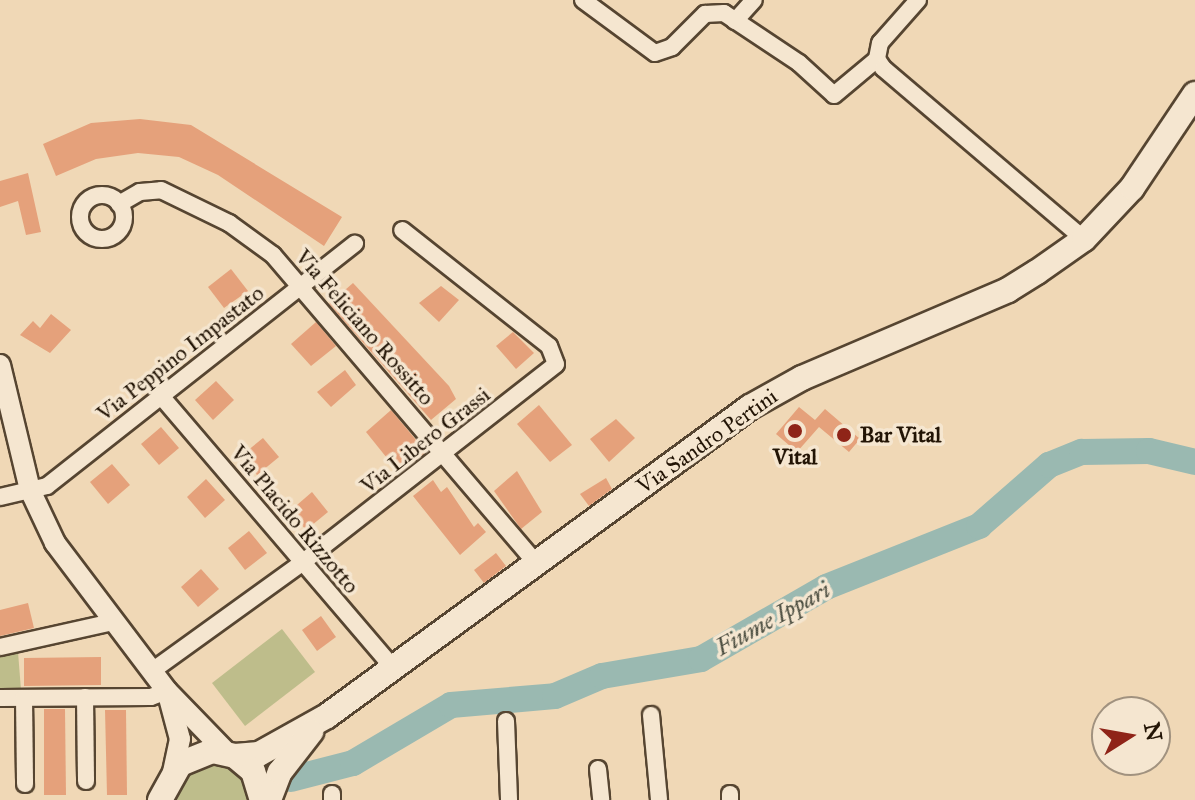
<!DOCTYPE html>
<style>
body{margin:0}
#map{position:relative;width:1195px;height:800px;overflow:hidden;background:#f0d8b6;font-family:"IM FELL Great Primer",serif}
div>[style]{position:absolute}
.green>*{inset:0;background:#bebd8b}
.river>*{height:26px;margin:-13px;padding:0 13px;transform-origin:13px;border-radius:13px;background:#9ab9b1}
.building>*{inset:0;background:#e5a17b}
.roads{filter:drop-shadow(2px 0 #564531) drop-shadow(-2px 0 #564531) drop-shadow(0 2px #564531) drop-shadow(0 -2px #564531)}
.minor>*{height:16px;margin:-8px;padding:0 8px;transform-origin:8px;border-radius:8px;background:#f5e6d0}
.minor>.ring{margin:-8px;padding:0;box-sizing:content-box;background:none;border:16px solid #f5e6d0;border-radius:50%}
.tertiary>*{height:20px;margin:-10px;padding:0 10px;transform-origin:10px;border-radius:10px;background:#f5e6d0}
.secondary>*{height:24px;margin:-12px;padding:0 12px;transform-origin:12px;border-radius:12px;background:#f5e6d0}
.dots>*{width:22px;height:22px;translate:-50% -50%;box-sizing:border-box;border:4px solid #f5e6d0;border-radius:50%}
span{translate:-50% -50%;white-space:nowrap;text-align:center;line-height:1.15;-webkit-text-stroke:7px #f5e6d0;paint-order:stroke}
.street-label{font-size:22px;color:#221405}
.poi-label{font-size:22px;color:#221405;font-weight:700}
.left{translate:0 -50%;text-align:left}
.water-label{font-size:24px;color:#4c4e41;font-style:italic}
.north{position:absolute;left:1091px;top:696px;width:80px;height:80px;box-sizing:border-box;background:#f5e6d0;border:2px solid #a1927f;border-radius:50%;rotate:79deg;font-size:22px;font-weight:700;line-height:32px;text-align:center;color:#221405}
.north::after{content:'';display:block;margin:auto;width:28px;height:36px;background:#8f2418;clip-path:polygon(50% 0,100% 100%,50% 72%,0 100%)}
</style>
<div id="map">
<div class="green">
<div style="clip-path:polygon(282px 629px,315px 672px,245px 726px,212px 683px)"></div>
<div style="clip-path:polygon(18px 652px,21px 690px,0 690px,0 656px)"></div>
<div style="clip-path:polygon(209px 762px,241px 771px,255px 800px,172px 800px,183px 776px)"></div>
</div>
<div class="river">
<div style="left:291px;top:779px;width:64px;rotate:-14.5deg"></div>
<div style="left:353px;top:763px;width:114px;rotate:-30.6deg"></div>
<div style="left:451px;top:705px;width:104px;rotate:-4.9deg"></div>
<div style="left:555px;top:696px;width:51px;rotate:-23.1deg"></div>
<div style="left:602px;top:676px;width:100px;rotate:-9.7deg"></div>
<div style="left:701px;top:659px;width:144px;rotate:-29.9deg"></div>
<div style="left:826px;top:587px;width:165px;rotate:-21.7deg"></div>
<div style="left:979px;top:526px;width:93px;rotate:-41.1deg"></div>
<div style="left:1049px;top:465px;width:35px;rotate:-22deg"></div>
<div style="left:1082px;top:452px;width:67px;rotate:-0.9deg"></div>
<div style="left:1149px;top:451px;width:47px;rotate:13.4deg"></div>
</div>
<div class="building">
<div style="clip-path:polygon(140px 119px,191px 125px,342px 217px,324px 246px,218px 175px,179px 157px,138px 153px,96px 159px,56px 176px,43px 144px,91px 123px)"></div>
<div style="clip-path:polygon(28px 173px,41px 232px,26px 235px,18px 201px,0 207px,0 181px)"></div>
<div style="clip-path:polygon(231px 269px,248px 291px,224px 308px,208px 287px)"></div>
<div style="clip-path:polygon(353px 283px,449px 386px,456px 399px,431px 420px,329px 304px)"></div>
<div style="clip-path:polygon(441px 286px,459px 300px,439px 322px,419px 303px)"></div>
<div style="clip-path:polygon(51px 314px,71px 330px,50px 353px,20px 335px,33px 321px,40px 328px)"></div>
<div style="clip-path:polygon(316px 322px,336px 346px,311px 366px,291px 344px)"></div>
<div style="clip-path:polygon(513px 332px,534px 353px,516px 369px,496px 346px)"></div>
<div style="clip-path:polygon(345px 370px,356px 385px,331px 407px,317px 392px)"></div>
<div style="clip-path:polygon(216px 381px,234px 400px,213px 420px,195px 400px)"></div>
<div style="clip-path:polygon(539px 405px,572px 445px,550px 462px,517px 424px)"></div>
<div style="clip-path:polygon(799px 407px,815px 420px,825px 409px,860px 439px,849px 452px,819px 427px,797px 452px,776px 434px)"></div>
<div style="clip-path:polygon(391px 410px,426px 452px,399px 473px,366px 432px)"></div>
<div style="clip-path:polygon(616px 419px,635px 438px,609px 462px,590px 439px)"></div>
<div style="clip-path:polygon(161px 427px,179px 448px,159px 465px,141px 444px)"></div>
<div style="clip-path:polygon(263px 438px,279px 457px,257px 475px,241px 456px)"></div>
<div style="clip-path:polygon(112px 464px,130px 485px,108px 504px,90px 482px)"></div>
<div style="clip-path:polygon(517px 471px,542px 512px,521px 529px,494px 491px)"></div>
<div style="clip-path:polygon(606px 478px,612px 489px,589px 506px,580px 494px)"></div>
<div style="clip-path:polygon(206px 479px,225px 500px,205px 518px,187px 497px)"></div>
<div style="clip-path:polygon(433px 480px,441px 492px,447px 487px,474px 527px,478px 523px,486px 532px,460px 555px,413px 496px)"></div>
<div style="clip-path:polygon(312px 492px,328px 512px,306px 530px,290px 511px)"></div>
<div style="clip-path:polygon(249px 531px,267px 553px,245px 570px,228px 548px)"></div>
<div style="clip-path:polygon(496px 553px,506px 566px,484px 583px,474px 570px)"></div>
<div style="clip-path:polygon(201px 569px,219px 589px,198px 607px,181px 587px)"></div>
<div style="clip-path:polygon(28px 603px,34px 628px,0 636px,0 610px)"></div>
<div style="clip-path:polygon(321px 616px,336px 637px,317px 651px,302px 630px)"></div>
<div style="clip-path:polygon(101px 657px,101px 685px,24px 686px,24px 658px)"></div>
<div style="clip-path:polygon(44px 709px,65px 709px,66px 795px,44px 795px)"></div>
<div style="clip-path:polygon(105px 710px,126px 710px,127px 795px,107px 795px)"></div>
</div>
<div class="roads">
<div class="minor">
<div style="left:583px;top:0;width:89px;rotate:36.4deg"></div>
<div style="left:655px;top:53px;width:18px;rotate:-19deg"></div>
<div style="left:672px;top:47px;width:47px;rotate:-45deg"></div>
<div style="left:705px;top:14px;width:19px;rotate:-3deg"></div>
<div style="left:724px;top:13px;width:90px;rotate:33.7deg"></div>
<div style="left:799px;top:63px;width:47px;rotate:42.4deg"></div>
<div style="left:834px;top:95px;width:56px;rotate:-39.9deg"></div>
<div style="left:918px;top:0;width:57px;rotate:131.5deg"></div>
<div style="left:880px;top:43px;width:16px;rotate:101deg"></div>
<div style="left:877px;top:59px;width:11px;rotate:56deg"></div>
<div style="left:883px;top:68px;width:264px;rotate:40.4deg"></div>
<div style="left:735px;top:21px;width:28px;rotate:-48deg"></div>
<div class="ring" style="left:80px;top:195px;width:28px;height:28px"></div>
<div style="left:119px;top:204px;width:24px;rotate:-30deg"></div>
<div style="left:140px;top:192px;width:21px;rotate:-5deg"></div>
<div style="left:161px;top:190px;width:76px;rotate:25.9deg"></div>
<div style="left:229px;top:223px;width:54px;rotate:36deg"></div>
<div style="left:273px;top:255px;width:405px;rotate:49.5deg"></div>
<div style="left:161px;top:396px;width:360px;rotate:49.5deg"></div>
<div style="left:0;top:497px;width:48px;rotate:-13.2deg"></div>
<div style="left:47px;top:486px;width:392px;rotate:-38.2deg"></div>
<div style="left:0;top:647px;width:116px;rotate:-12.5deg"></div>
<div style="left:152px;top:671px;width:186px;rotate:-35.8deg"></div>
<div style="left:303px;top:562px;width:321px;rotate:-38deg"></div>
<div style="left:556px;top:364px;width:19px;rotate:-111deg"></div>
<div style="left:549px;top:346px;width:187px;rotate:-141.7deg"></div>
<div style="left:85px;top:697px;width:84px;rotate:89.3deg"></div>
<div style="left:0;top:698px;width:151px;rotate:-0.4deg"></div>
<div style="left:151px;top:697px;width:17px;rotate:-21deg"></div>
<div style="left:24px;top:698px;width:86px;rotate:89.3deg"></div>
<div style="left:651px;top:715px;width:85px;rotate:84.6deg"></div>
<div style="left:506px;top:721px;width:79px;rotate:87.8deg"></div>
<div style="left:598px;top:769px;width:31px;rotate:84deg"></div>
<div style="left:332px;top:794px;width:6px;rotate:90deg"></div>
<div style="left:730px;top:794px;width:6px;rotate:90deg"></div>
</div>
<div class="tertiary">
<div style="left:0;top:365px;width:129px;rotate:76.5deg"></div>
<div style="left:30px;top:490px;width:59px;rotate:64.7deg"></div>
<div style="left:55px;top:543px;width:186px;rotate:52.9deg"></div>
<div style="left:167px;top:691px;width:86px;rotate:45.9deg"></div>
<div style="left:169px;top:698px;width:42px;rotate:75deg"></div>
<div style="left:180px;top:739px;width:33px;rotate:102deg"></div>
</div>
<div class="secondary">
<div style="left:235px;top:756px;width:24px;rotate:-5deg"></div>
<div style="left:259px;top:754px;width:78px;rotate:-29.2deg"></div>
<div style="left:327px;top:716px;width:524px;rotate:-36.15deg"></div>
<div style="left:750px;top:407px;width:60px;rotate:-29.1deg"></div>
<div style="left:802px;top:378px;width:224px;rotate:-23.1deg"></div>
<div style="left:1008px;top:290px;width:34px;rotate:-32deg"></div>
<div style="left:1037px;top:272px;width:57px;rotate:-35.1deg"></div>
<div style="left:1084px;top:239px;width:70px;rotate:-46.7deg"></div>
<div style="left:1132px;top:188px;width:113px;rotate:-56.2deg"></div>
<div style="left:160px;top:800px;width:41px;rotate:-60.9deg"></div>
<div style="left:180px;top:764px;width:35px;rotate:-22deg"></div>
<div style="left:213px;top:751px;width:23px;rotate:13deg"></div>
<div style="left:235px;top:756px;width:23px;rotate:40deg"></div>
<div style="left:253px;top:771px;width:30px;rotate:73deg"></div>
<div style="left:269px;top:800px;width:30px;rotate:-69deg"></div>
<div style="left:280px;top:772px;width:51px;rotate:-52.2deg"></div>
</div>
</div>
<div class="dots">
<div style="left:795px;top:431px;background:#8f2418"></div>
<div style="left:844px;top:435px;background:#8f2418"></div>
</div>
<div class="street-label">
<span style="left:365px;top:327px;rotate:49deg">Via Feliciano Rossitto</span>
<span style="left:180px;top:353px;rotate:-38deg">Via Peppino Impastato</span>
<span style="left:425px;top:440px;rotate:-38deg">Via Libero Grassi</span>
<span style="left:707px;top:441px;rotate:-35deg">Via Sandro Pertini</span>
<span style="left:295px;top:519px;rotate:50deg">Via Placido Rizzotto</span>
</div>
<div class="poi-label">
<span class="left" style="left:860px;top:435px">Bar Vital</span>
<span style="left:795px;top:457px">Vital</span>
</div>
<div class="water-label">
<span style="left:773px;top:619px;rotate:-29deg">Fiume Ippari</span>
</div>
<div class="north">N</div>
</div>
